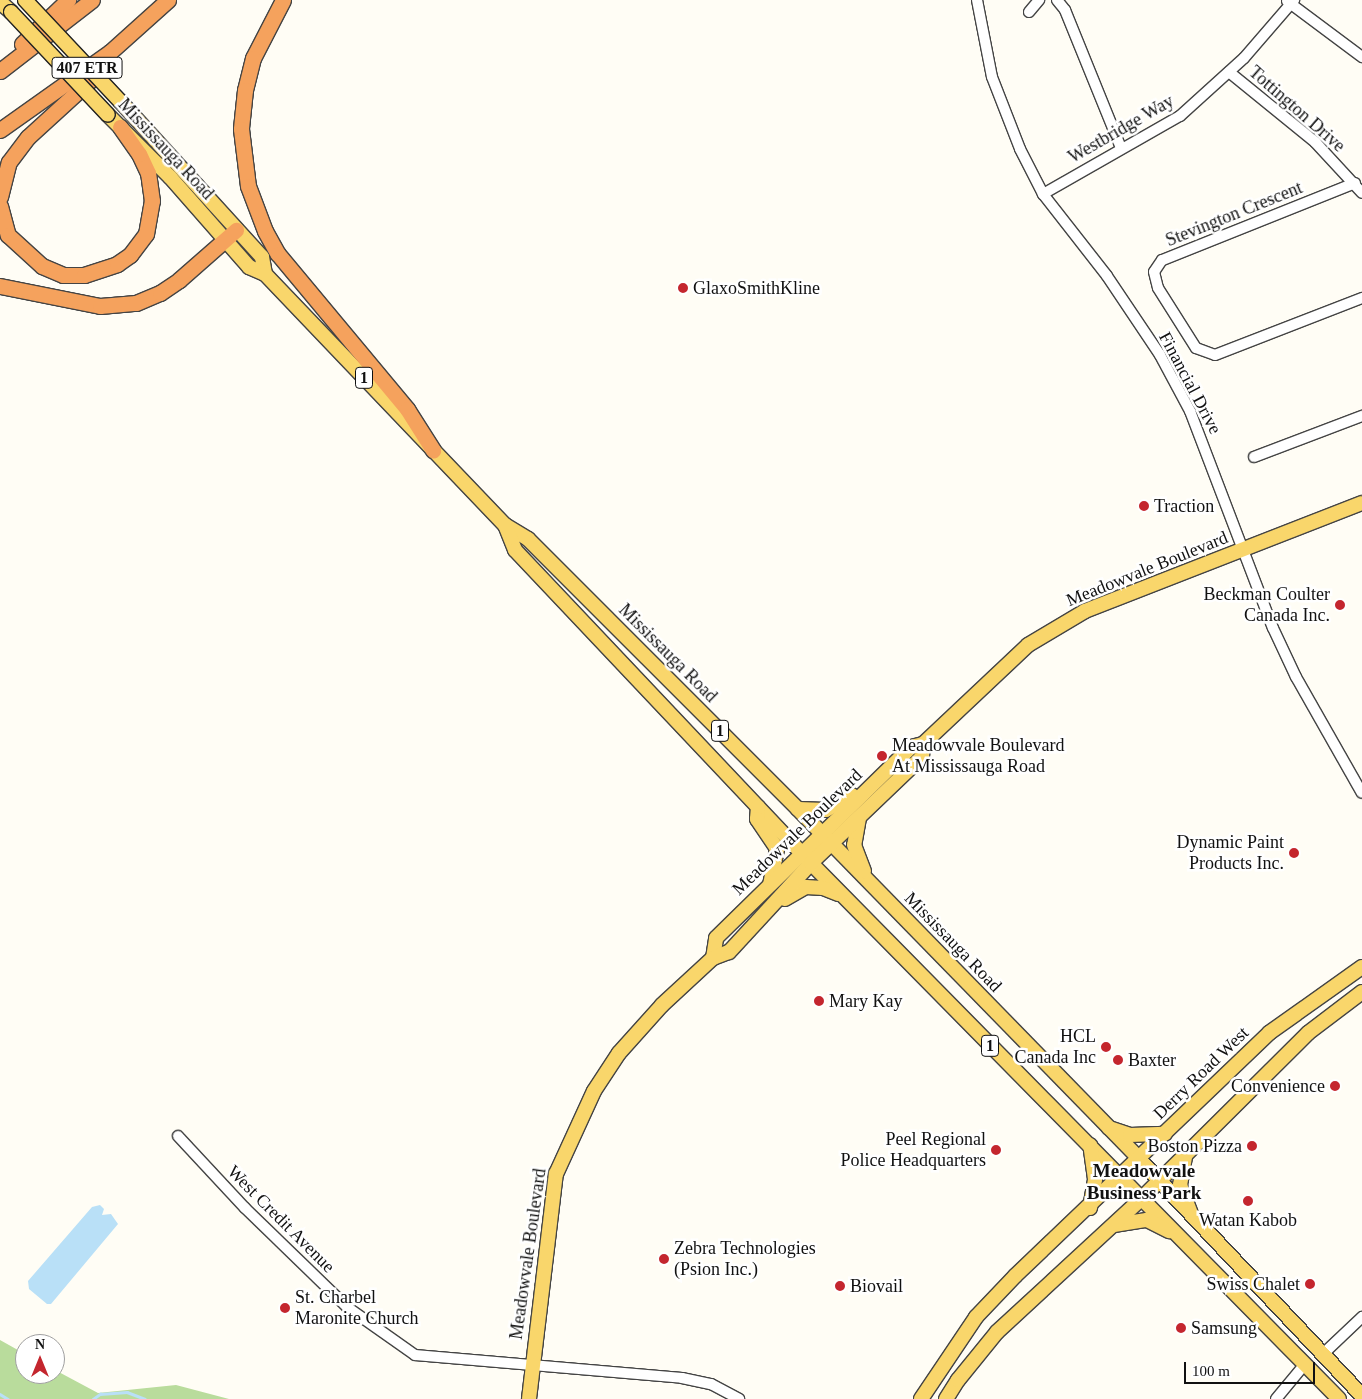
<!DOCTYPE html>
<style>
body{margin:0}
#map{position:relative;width:1362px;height:1399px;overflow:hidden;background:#fffdf5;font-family:"Times New Roman",serif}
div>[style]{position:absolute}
.forest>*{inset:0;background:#b9dc9c}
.water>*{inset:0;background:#b9e0f7}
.stream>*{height:2.5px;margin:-1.25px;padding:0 1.25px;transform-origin:1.25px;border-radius:1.25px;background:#b9e0f7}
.roads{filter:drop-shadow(1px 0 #444) drop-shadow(-1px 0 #444) drop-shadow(0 1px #444) drop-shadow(0 -1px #444)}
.minor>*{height:10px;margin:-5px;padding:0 5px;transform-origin:5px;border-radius:5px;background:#fff}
.major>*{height:14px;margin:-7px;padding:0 7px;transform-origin:7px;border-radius:7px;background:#f9d66b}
.highway>*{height:15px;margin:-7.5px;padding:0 7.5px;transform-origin:7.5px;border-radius:7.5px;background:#f5a25d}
.bridges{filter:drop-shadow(1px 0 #222) drop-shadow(-1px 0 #222) drop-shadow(0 1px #222) drop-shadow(0 -1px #222)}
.major-bridge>*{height:14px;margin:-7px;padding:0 7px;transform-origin:7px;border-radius:7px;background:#f9d66b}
.dots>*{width:14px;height:14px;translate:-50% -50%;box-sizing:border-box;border:2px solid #fff;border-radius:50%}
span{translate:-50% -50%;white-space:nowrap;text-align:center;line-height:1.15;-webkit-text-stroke:5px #fff;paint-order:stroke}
.shield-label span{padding:1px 4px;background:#fff;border:1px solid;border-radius:4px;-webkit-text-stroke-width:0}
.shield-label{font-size:16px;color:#111;font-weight:700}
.street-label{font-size:18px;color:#111}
.poi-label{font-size:18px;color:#111}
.left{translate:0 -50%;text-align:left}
.right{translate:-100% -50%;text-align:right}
.neighbourhood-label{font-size:19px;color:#111;font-weight:700}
.north{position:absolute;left:15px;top:1334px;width:50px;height:50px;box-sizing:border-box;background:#fff;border:1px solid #a0a0a0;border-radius:50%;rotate:0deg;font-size:14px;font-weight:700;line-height:20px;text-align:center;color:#111}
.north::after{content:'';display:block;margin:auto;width:18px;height:22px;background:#c4262e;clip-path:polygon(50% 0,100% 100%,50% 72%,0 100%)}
.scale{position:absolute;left:1184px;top:1362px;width:131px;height:22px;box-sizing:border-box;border:2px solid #111;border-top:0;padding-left:6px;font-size:15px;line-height:18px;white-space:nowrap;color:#111;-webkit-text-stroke:4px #fff;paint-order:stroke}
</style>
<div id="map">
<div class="forest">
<div style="clip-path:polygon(0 1340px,25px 1354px,25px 1374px,55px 1374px,55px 1370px,98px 1393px,176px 1385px,229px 1399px,0 1399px)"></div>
</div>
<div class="water">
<div style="clip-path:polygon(100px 1205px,104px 1209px,102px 1215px,111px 1214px,118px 1224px,51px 1304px,47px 1304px,29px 1289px,28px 1281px,92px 1207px)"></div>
</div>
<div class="stream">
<div style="left:0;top:1394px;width:9px;rotate:32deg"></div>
<div style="left:93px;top:1399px;width:9px;rotate:-36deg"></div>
<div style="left:100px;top:1394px;width:27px;rotate:-4deg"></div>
<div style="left:127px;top:1392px;width:19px;rotate:21deg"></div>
</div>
<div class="roads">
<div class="minor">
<div style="left:977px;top:0;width:78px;rotate:79deg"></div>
<div style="left:992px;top:77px;width:77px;rotate:68.7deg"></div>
<div style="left:1020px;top:149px;width:51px;rotate:62.9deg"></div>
<div style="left:1043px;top:194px;width:104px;rotate:52deg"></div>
<div style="left:1107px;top:276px;width:95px;rotate:56.1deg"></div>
<div style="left:1160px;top:355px;width:64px;rotate:61.8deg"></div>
<div style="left:1190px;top:411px;width:232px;rotate:69.1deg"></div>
<div style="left:1273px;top:628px;width:54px;rotate:64.9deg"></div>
<div style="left:1296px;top:677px;width:133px;rotate:60.4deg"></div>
<div style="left:1057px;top:0;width:13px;rotate:51deg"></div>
<div style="left:1065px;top:10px;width:149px;rotate:67.9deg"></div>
<div style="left:1287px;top:1px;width:94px;rotate:36.7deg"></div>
<div style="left:1029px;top:12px;width:16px;rotate:-50deg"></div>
<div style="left:1229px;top:72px;width:111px;rotate:39.1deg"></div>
<div style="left:1315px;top:142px;width:69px;rotate:47.3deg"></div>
<div style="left:1355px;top:183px;width:208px;rotate:158.2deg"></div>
<div style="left:1162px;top:260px;width:14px;rotate:124deg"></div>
<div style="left:1154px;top:272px;width:16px;rotate:76deg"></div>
<div style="left:1158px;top:288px;width:71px;rotate:57.7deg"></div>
<div style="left:1196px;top:348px;width:20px;rotate:20deg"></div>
<div style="left:1215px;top:355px;width:158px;rotate:-21.2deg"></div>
<div style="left:1043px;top:194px;width:158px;rotate:-29.7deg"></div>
<div style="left:1180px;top:116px;width:86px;rotate:-42.2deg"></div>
<div style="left:1244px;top:58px;width:77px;rotate:-49.2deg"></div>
<div style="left:1254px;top:457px;width:116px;rotate:-20.8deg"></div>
<div style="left:178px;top:1136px;width:98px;rotate:47.1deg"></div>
<div style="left:245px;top:1208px;width:142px;rotate:44.1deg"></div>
<div style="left:347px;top:1307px;width:83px;rotate:35.2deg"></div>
<div style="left:415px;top:1355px;width:268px;rotate:4.9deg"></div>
<div style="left:682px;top:1378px;width:30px;rotate:12deg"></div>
<div style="left:711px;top:1384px;width:32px;rotate:28deg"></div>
<div style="left:1323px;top:1354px;width:54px;rotate:-43.5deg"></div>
<div style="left:1276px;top:1399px;width:45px;rotate:-50.4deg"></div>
</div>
<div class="major">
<div style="left:0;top:2px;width:15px;rotate:42deg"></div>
<div style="left:120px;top:101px;width:211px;rotate:47.7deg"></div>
<div style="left:262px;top:257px;width:17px;rotate:80deg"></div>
<div style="left:108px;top:115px;width:88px;rotate:45deg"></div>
<div style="left:170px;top:177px;width:120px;rotate:48.7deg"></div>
<div style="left:249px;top:267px;width:17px;rotate:24deg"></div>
<div style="left:265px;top:274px;width:347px;rotate:46.3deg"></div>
<div style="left:505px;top:525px;width:27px;rotate:31deg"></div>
<div style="left:528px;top:539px;width:382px;rotate:45deg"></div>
<div style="left:798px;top:809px;width:489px;rotate:45.7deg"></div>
<div style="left:1139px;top:1159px;width:325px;rotate:46.7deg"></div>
<div style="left:505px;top:525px;width:27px;rotate:68deg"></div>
<div style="left:515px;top:550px;width:418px;rotate:46.6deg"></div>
<div style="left:802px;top:854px;width:765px;rotate:45.42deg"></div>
<div style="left:758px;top:807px;width:12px;rotate:95deg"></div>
<div style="left:757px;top:819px;width:36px;rotate:56deg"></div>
<div style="left:777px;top:849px;width:36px;rotate:101deg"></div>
<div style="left:798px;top:809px;width:28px;rotate:2deg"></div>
<div style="left:826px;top:810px;width:30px;rotate:-30deg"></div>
<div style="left:859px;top:818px;width:27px;rotate:100deg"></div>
<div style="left:854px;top:845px;width:28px;rotate:69deg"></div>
<div style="left:785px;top:899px;width:24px;rotate:-30deg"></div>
<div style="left:806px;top:887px;width:17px;rotate:3deg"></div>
<div style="left:823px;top:888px;width:17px;rotate:21deg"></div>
<div style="left:713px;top:958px;width:20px;rotate:-81deg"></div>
<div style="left:716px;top:938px;width:273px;rotate:-44.4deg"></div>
<div style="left:911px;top:747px;width:12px;rotate:-14deg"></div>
<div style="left:923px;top:744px;width:144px;rotate:-43.3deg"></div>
<div style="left:1028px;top:645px;width:66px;rotate:-30.8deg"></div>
<div style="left:1085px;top:611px;width:297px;rotate:-21.3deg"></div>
<div style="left:1109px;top:1128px;width:22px;rotate:18deg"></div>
<div style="left:1130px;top:1135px;width:35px;rotate:-2deg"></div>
<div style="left:1185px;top:1157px;width:28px;rotate:100deg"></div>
<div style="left:1180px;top:1185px;width:30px;rotate:69deg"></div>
<div style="left:1090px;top:1208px;width:29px;rotate:-80deg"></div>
<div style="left:1095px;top:1179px;width:34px;rotate:-98deg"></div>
<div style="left:1114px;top:1225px;width:33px;rotate:-9deg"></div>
<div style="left:1147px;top:1220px;width:25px;rotate:27deg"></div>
<div style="left:529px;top:1399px;width:227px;rotate:-83.2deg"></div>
<div style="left:556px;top:1174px;width:91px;rotate:-65.4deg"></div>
<div style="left:594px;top:1091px;width:45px;rotate:-56.7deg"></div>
<div style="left:619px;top:1053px;width:64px;rotate:-48.1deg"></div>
<div style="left:662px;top:1005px;width:69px;rotate:-42.7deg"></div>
<div style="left:713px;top:958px;width:17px;rotate:-21deg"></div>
<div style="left:729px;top:952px;width:121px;rotate:-47.3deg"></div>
<div style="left:811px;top:863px;width:153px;rotate:-43.7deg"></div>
<div style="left:922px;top:757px;width:13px;rotate:-86deg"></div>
<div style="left:921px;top:1399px;width:99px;rotate:-56.1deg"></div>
<div style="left:976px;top:1317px;width:57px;rotate:-46.4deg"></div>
<div style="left:1015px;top:1276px;width:352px;rotate:-43.7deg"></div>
<div style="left:1269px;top:1033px;width:114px;rotate:-35.4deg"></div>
<div style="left:946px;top:1399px;width:22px;rotate:-58deg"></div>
<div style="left:958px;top:1380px;width:62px;rotate:-50.9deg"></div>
<div style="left:997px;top:1332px;width:197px;rotate:-42.7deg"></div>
<div style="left:1142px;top:1198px;width:234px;rotate:-44.8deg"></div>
<div style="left:1308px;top:1033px;width:68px;rotate:-37.2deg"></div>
</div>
<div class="highway">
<div style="left:283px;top:0;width:65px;rotate:117.3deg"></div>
<div style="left:253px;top:58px;width:33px;rotate:104deg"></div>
<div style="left:245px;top:90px;width:39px;rotate:96deg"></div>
<div style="left:241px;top:129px;width:57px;rotate:83deg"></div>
<div style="left:248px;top:186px;width:48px;rotate:69.3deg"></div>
<div style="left:265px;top:231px;width:26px;rotate:61deg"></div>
<div style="left:278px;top:254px;width:202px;rotate:50.2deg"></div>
<div style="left:407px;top:409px;width:49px;rotate:57.6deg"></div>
<div style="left:22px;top:44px;width:64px;rotate:-43.7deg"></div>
<div style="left:0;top:71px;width:116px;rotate:-37.7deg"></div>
<div style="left:0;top:130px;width:135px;rotate:-35.3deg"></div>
<div style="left:110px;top:52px;width:78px;rotate:-41.9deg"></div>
<div style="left:0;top:197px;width:36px;rotate:-76deg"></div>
<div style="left:9px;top:162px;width:31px;rotate:-53deg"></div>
<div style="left:28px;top:137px;width:93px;rotate:-42.4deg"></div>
<div style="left:97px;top:74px;width:12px;rotate:-59deg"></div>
<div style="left:0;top:206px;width:30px;rotate:75deg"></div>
<div style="left:8px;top:235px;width:46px;rotate:42.4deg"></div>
<div style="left:42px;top:266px;width:23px;rotate:23deg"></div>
<div style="left:63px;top:275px;width:21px"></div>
<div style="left:84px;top:275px;width:35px;rotate:-18deg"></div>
<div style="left:117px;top:264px;width:16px;rotate:-35deg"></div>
<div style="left:130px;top:255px;width:26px;rotate:-53deg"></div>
<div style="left:146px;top:234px;width:34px;rotate:-80deg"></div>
<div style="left:152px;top:201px;width:28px;rotate:-98deg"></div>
<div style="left:148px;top:173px;width:21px;rotate:-115deg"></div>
<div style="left:139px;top:154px;width:33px;rotate:-125deg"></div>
<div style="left:0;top:286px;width:102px;rotate:11.3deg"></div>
<div style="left:100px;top:306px;width:36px;rotate:-5deg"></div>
<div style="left:136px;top:303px;width:26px;rotate:-23deg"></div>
<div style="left:160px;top:293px;width:23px;rotate:-34deg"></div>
<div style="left:179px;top:280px;width:76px;rotate:-41.3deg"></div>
</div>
</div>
<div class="bridges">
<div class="major-bridge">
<div style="left:25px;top:0;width:139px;rotate:46.8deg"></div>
<div style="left:11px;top:12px;width:141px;rotate:46.7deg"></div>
</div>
</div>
<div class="dots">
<div style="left:683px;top:288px;background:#c4262e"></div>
<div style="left:1144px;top:506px;background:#c4262e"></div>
<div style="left:1340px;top:605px;background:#c4262e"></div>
<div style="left:882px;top:756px;background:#c4262e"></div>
<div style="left:1294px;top:853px;background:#c4262e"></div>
<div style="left:819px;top:1001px;background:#c4262e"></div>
<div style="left:1106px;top:1047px;background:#c4262e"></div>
<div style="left:1118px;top:1060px;background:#c4262e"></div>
<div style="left:1335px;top:1086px;background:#c4262e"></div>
<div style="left:1252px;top:1146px;background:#c4262e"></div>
<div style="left:996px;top:1150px;background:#c4262e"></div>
<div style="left:1248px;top:1201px;background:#c4262e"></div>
<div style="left:664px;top:1259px;background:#c4262e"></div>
<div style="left:1310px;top:1284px;background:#c4262e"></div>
<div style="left:840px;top:1286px;background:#c4262e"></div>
<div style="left:285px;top:1308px;background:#c4262e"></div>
<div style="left:1181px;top:1328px;background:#c4262e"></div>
</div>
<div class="shield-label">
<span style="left:87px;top:68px">407 ETR</span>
<span style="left:364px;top:378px">1</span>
<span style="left:720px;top:731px">1</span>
<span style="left:990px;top:1046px">1</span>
</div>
<div class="street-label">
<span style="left:1297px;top:109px;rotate:41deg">Tottington Drive</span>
<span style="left:1121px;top:129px;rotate:-30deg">Westbridge Way</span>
<span style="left:166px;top:149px;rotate:47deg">Mississauga Road</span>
<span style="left:1234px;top:214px;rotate:-22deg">Stevington Crescent</span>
<span style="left:1190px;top:383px;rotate:62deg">Financial Drive</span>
<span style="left:1147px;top:569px;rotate:-22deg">Meadowvale Boulevard</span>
<span style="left:668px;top:653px;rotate:45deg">Mississauga Road</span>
<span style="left:797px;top:832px;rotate:-44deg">Meadowvale Boulevard</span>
<span style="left:953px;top:942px;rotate:46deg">Mississauga Road</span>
<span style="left:1201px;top:1073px;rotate:-44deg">Derry Road West</span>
<span style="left:281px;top:1219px;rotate:45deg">West Credit Avenue</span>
<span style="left:528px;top:1254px;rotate:-82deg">Meadowvale Boulevard</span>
</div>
<div class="poi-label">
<span class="left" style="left:693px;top:288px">GlaxoSmithKline</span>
<span class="left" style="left:1154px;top:506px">Traction</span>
<span class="right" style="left:1330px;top:605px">Beckman Coulter<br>Canada Inc.</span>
<span class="left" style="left:892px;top:756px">Meadowvale Boulevard<br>At Mississauga Road</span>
<span class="right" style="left:1284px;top:853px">Dynamic Paint<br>Products Inc.</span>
<span class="left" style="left:829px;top:1001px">Mary Kay</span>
<span class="right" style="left:1096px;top:1047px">HCL<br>Canada Inc</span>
<span class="left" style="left:1128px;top:1060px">Baxter</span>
<span class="right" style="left:1325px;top:1086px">Convenience</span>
<span class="right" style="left:986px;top:1150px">Peel Regional<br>Police Headquarters</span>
<span class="right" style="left:1242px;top:1146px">Boston Pizza</span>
<span style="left:1248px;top:1220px">Watan Kabob</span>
<span class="left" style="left:674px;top:1259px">Zebra Technologies<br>(Psion Inc.)</span>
<span class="right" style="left:1300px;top:1284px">Swiss Chalet</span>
<span class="left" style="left:850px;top:1286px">Biovail</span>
<span class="left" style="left:295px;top:1308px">St. Charbel<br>Maronite Church</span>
<span class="left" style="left:1191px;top:1328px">Samsung</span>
</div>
<div class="neighbourhood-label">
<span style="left:1144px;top:1182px">Meadowvale<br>Business Park</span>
</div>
<div class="north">N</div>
<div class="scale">100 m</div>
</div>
